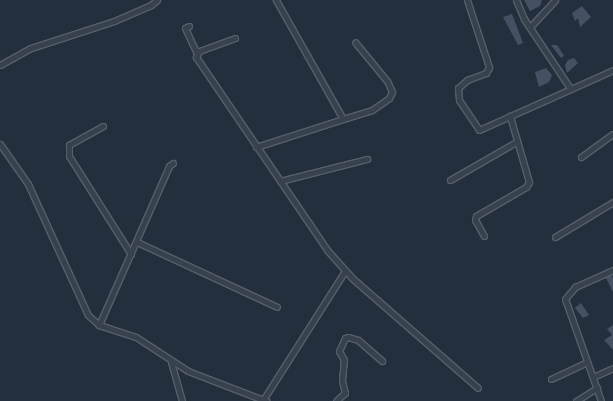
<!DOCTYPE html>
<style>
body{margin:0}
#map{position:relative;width:613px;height:401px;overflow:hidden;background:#242f3e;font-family:Barlow,sans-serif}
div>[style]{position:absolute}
.building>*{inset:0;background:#455162}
.roads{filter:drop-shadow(1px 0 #565f6c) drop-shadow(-1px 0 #565f6c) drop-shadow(0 1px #565f6c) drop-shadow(0 -1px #565f6c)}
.minor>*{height:5px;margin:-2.5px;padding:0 2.5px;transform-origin:2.5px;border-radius:2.5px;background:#38414e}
span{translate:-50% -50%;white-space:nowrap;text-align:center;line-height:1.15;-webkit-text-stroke:3px #1d2633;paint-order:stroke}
</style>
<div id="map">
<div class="building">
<div style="clip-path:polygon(524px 0,542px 0,540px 6px,530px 11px)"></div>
<div style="clip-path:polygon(582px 6px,591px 17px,580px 27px,578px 18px,575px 21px,572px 13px)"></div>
<div style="clip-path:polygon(512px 14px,523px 43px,518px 45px,503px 17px)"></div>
<div style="clip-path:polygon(551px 45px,557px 45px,564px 56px,561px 58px)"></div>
<div style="clip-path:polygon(574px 58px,578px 63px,567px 73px,565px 65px,568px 60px)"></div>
<div style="clip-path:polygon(546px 68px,552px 75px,549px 82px,539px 87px,535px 72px)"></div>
<div style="clip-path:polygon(611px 275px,613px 278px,613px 292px,606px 278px)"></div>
<div style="clip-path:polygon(581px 303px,589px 315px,583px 318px,575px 308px)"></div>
<div style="clip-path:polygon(613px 325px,613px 350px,604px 340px,612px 335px,607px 329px)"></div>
</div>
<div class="roads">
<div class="minor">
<div style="left:467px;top:0;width:71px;rotate:71.8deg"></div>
<div style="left:489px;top:67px;width:7px;rotate:117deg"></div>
<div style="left:486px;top:73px;width:20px;rotate:160deg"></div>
<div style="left:467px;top:80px;width:12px;rotate:138deg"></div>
<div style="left:458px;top:88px;width:12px;rotate:85deg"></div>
<div style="left:459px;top:100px;width:36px;rotate:56deg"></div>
<div style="left:479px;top:130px;width:147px;rotate:-24.1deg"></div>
<div style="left:516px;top:0;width:21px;rotate:67deg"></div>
<div style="left:524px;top:19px;width:83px;rotate:56.3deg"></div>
<div style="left:189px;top:26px;width:4px;rotate:153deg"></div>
<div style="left:185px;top:28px;width:29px;rotate:65deg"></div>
<div style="left:530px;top:27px;width:37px;rotate:-47deg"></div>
<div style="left:235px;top:38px;width:38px;rotate:160deg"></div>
<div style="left:199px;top:51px;width:7px;rotate:117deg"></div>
<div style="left:196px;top:57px;width:233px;rotate:55.8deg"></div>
<div style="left:327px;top:250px;width:38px;rotate:48deg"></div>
<div style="left:352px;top:278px;width:167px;rotate:41.1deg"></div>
<div style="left:0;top:65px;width:35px;rotate:-29deg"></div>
<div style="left:31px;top:48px;width:87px;rotate:-18deg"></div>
<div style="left:114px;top:21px;width:40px;rotate:-23.4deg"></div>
<div style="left:151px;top:5px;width:8px;rotate:-40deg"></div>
<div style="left:343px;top:119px;width:30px;rotate:-17deg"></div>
<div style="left:372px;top:110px;width:21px;rotate:-35deg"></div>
<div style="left:389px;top:98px;width:7px;rotate:-63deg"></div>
<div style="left:392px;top:92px;width:12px;rotate:-114deg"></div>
<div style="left:387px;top:81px;width:50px;rotate:-129.4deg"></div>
<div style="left:103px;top:126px;width:39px;rotate:151deg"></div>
<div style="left:69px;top:145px;width:11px;rotate:90deg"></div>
<div style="left:69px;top:156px;width:116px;rotate:57.7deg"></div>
<div style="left:0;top:144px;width:49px;rotate:55deg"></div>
<div style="left:28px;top:184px;width:144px;rotate:65.4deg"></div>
<div style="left:88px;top:315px;width:15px;rotate:42deg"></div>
<div style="left:99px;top:325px;width:39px;rotate:18deg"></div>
<div style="left:136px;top:337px;width:62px;rotate:33.2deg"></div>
<div style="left:188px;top:371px;width:84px;rotate:21deg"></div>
<div style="left:256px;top:147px;width:91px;rotate:-17.8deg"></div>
<div style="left:343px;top:119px;width:137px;rotate:-119.4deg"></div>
<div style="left:581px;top:157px;width:39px;rotate:-36deg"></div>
<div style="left:450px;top:180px;width:76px;rotate:-29.9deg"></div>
<div style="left:280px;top:181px;width:90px;rotate:-14.2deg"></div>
<div style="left:484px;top:236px;width:18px;rotate:-119deg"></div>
<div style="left:475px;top:220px;width:4px;rotate:-76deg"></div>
<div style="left:476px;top:216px;width:58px;rotate:-30.1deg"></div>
<div style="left:526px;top:187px;width:6px;rotate:-59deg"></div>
<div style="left:529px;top:182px;width:69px;rotate:-106.1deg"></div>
<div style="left:555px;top:237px;width:68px;rotate:-31.1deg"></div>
<div style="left:137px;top:242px;width:154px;rotate:24.9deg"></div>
<div style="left:99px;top:325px;width:174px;rotate:-66.2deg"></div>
<div style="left:169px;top:166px;width:5px;rotate:-37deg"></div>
<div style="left:171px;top:362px;width:41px;rotate:74.2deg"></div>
<div style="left:593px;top:377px;width:22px;rotate:-24deg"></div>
<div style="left:551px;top:379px;width:40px;rotate:-25deg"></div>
<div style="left:263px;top:400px;width:153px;rotate:-57.6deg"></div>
<div style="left:336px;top:401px;width:12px;rotate:-42deg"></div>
<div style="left:345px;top:393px;width:12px;rotate:-104deg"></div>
<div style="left:342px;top:381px;width:21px;rotate:-85deg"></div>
<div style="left:344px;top:360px;width:10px;rotate:-119deg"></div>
<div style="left:339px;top:351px;width:14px;rotate:-65deg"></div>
<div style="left:345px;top:338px;width:3px;rotate:-18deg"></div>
<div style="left:348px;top:337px;width:10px;rotate:17deg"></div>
<div style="left:358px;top:340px;width:32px;rotate:41deg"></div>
<div style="left:576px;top:401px;width:25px;rotate:-32deg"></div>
<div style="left:601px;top:401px;width:108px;rotate:-109.4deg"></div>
<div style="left:565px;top:299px;width:16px;rotate:-50deg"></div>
<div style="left:575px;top:287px;width:42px;rotate:-24.1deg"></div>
</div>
</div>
</div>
